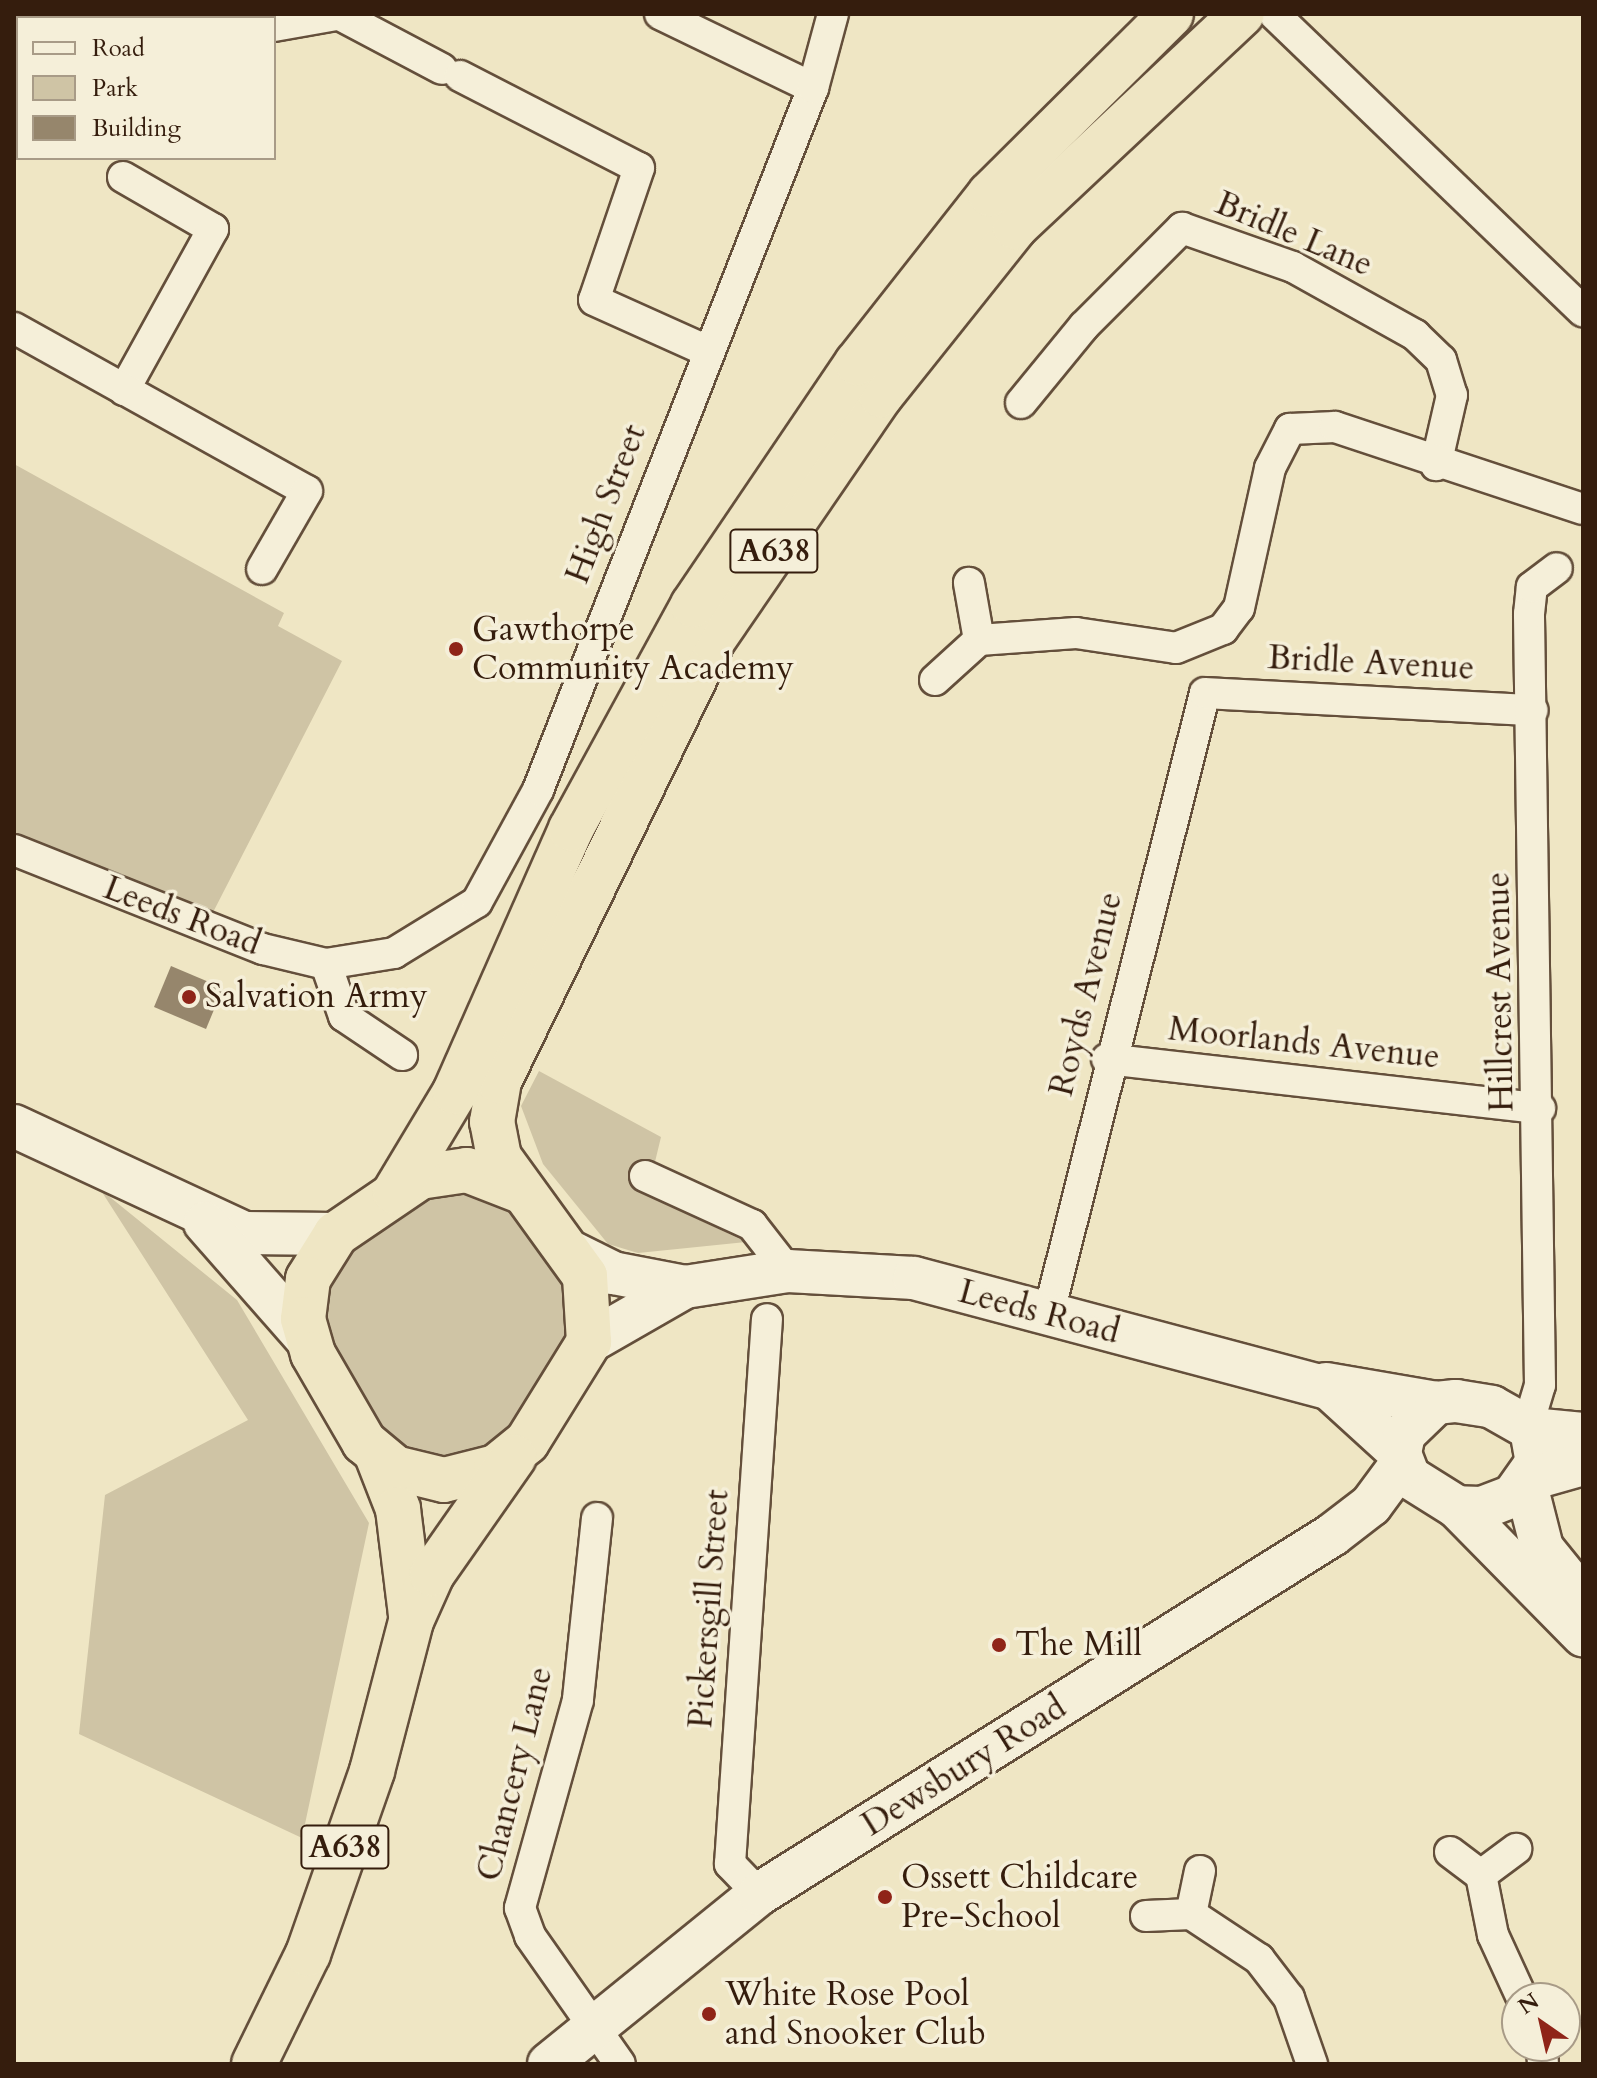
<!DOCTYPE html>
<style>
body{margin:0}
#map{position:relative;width:1597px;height:2078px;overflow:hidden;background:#efe6c4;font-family:Cardo,serif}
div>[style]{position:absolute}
.green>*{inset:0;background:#cfc4a5}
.building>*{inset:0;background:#96866c}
.roads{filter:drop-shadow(2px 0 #644f3b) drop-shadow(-2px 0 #644f3b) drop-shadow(0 2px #644f3b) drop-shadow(0 -2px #644f3b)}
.street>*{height:30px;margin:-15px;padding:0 15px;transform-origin:15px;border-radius:15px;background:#f5efd9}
.secondary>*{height:42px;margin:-21px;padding:0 21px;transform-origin:21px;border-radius:21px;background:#f5efd9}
.highway>*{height:44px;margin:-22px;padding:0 22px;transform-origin:22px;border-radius:22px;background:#efe6c4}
.dots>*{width:22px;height:22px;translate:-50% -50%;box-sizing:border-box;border:4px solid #f5efd9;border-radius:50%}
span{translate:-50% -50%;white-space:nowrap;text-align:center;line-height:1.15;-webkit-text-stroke:7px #f5efd9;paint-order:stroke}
.shield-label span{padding:2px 6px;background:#f5efd9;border:2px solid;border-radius:6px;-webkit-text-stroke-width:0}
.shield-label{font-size:32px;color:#351d0d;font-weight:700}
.street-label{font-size:34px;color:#351d0d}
.poi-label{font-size:34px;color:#351d0d}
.left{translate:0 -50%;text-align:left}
.frame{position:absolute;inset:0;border:16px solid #351d0d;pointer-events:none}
.legend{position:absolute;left:16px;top:16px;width:260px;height:144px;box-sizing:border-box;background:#f5efd9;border:2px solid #a89b87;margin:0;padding:10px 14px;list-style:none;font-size:24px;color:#351d0d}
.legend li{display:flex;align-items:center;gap:16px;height:40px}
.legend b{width:40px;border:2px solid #a89b87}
.north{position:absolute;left:1501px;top:1982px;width:80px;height:80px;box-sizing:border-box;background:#f5efd9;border:2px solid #a89b87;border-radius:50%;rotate:326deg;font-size:22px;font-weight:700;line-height:32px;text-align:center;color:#351d0d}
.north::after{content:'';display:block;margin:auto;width:28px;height:36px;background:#8f2418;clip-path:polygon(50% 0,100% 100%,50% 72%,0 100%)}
</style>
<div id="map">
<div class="green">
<div style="clip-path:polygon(14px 464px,284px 613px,278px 626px,342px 661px,206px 926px,14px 850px)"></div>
<div style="clip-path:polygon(539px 1071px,661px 1137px,647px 1195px,746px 1242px,638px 1253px,608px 1244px,543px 1164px,521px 1106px)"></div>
<div style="clip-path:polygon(494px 1176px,590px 1296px,496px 1467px,377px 1455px,303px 1319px,361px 1215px)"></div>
<div style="clip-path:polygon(100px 1189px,237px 1300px,369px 1523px,302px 1838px,79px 1734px,105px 1495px,248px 1420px)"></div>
</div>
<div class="building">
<div style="clip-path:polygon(171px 966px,223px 988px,206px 1029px,154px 1007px)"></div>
</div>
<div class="roads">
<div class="street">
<div style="left:660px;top:14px;width:170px;rotate:25.8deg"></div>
<div style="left:1274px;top:14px;width:429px;rotate:43.9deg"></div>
<div style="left:340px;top:15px;width:115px;rotate:27.9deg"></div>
<div style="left:274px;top:26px;width:69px;rotate:-10deg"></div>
<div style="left:14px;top:44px;width:4px;rotate:27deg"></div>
<div style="left:460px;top:76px;width:201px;rotate:27.2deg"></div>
<div style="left:639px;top:168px;width:139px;rotate:108.8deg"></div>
<div style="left:594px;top:300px;width:122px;rotate:24.2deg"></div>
<div style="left:14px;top:107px;width:15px;rotate:-74deg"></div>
<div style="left:123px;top:177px;width:104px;rotate:30deg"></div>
<div style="left:213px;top:229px;width:184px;rotate:118.9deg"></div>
<div style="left:14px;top:328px;width:335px;rotate:29.1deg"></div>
<div style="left:307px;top:491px;width:90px;rotate:120deg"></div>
<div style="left:1021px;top:403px;width:99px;rotate:-50.7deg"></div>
<div style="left:1084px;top:326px;width:139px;rotate:-45deg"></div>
<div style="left:1182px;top:228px;width:118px;rotate:19.4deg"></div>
<div style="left:1293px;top:267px;width:140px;rotate:29.1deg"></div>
<div style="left:1415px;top:335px;width:36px;rotate:44deg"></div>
<div style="left:1441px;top:360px;width:37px;rotate:73deg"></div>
<div style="left:1452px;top:395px;width:72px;rotate:102.9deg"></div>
<div style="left:979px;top:640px;width:97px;rotate:-4.1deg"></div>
<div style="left:1076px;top:633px;width:101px;rotate:8.5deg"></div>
<div style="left:1176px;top:648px;width:51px;rotate:-22deg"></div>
<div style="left:1223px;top:629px;width:26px;rotate:-53deg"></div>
<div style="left:1239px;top:608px;width:143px;rotate:-77.5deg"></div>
<div style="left:1270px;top:468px;width:44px;rotate:-62.9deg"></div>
<div style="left:1290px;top:429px;width:45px;rotate:-2.5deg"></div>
<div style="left:1335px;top:427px;width:261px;rotate:18.3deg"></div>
<div style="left:935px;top:680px;width:59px;rotate:-42.3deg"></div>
<div style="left:979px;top:640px;width:58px;rotate:-100deg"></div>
<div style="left:14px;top:850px;width:268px;rotate:21.7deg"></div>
<div style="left:263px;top:949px;width:65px;rotate:13.4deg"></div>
<div style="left:326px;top:964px;width:69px;rotate:-9.2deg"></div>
<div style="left:394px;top:953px;width:97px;rotate:-31.6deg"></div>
<div style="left:477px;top:902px;width:128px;rotate:-61.4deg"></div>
<div style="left:538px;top:790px;width:754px;rotate:-68.61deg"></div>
<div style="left:813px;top:88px;width:77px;rotate:-74.9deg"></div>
<div style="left:326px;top:964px;width:55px;rotate:70.9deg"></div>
<div style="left:344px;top:1016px;width:70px;rotate:33.9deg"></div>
<div style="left:1107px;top:1059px;width:436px;rotate:6.5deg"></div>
<div style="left:645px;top:1176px;width:118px;rotate:24.6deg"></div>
<div style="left:752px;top:1225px;width:58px;rotate:52deg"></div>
<div style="left:1048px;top:1316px;width:642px;rotate:-75.86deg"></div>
<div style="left:1205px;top:693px;width:328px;rotate:3deg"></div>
<div style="left:1528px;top:1425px;width:42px;rotate:-73.3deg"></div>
<div style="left:1540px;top:1385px;width:771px;rotate:-90.82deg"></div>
<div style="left:1529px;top:614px;width:27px;rotate:-84deg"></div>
<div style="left:1532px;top:587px;width:31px;rotate:-37deg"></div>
<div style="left:597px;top:1518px;width:183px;rotate:96deg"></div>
<div style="left:578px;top:1700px;width:216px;rotate:105.6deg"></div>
<div style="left:520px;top:1908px;width:30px;rotate:70deg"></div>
<div style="left:530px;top:1936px;width:156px;rotate:54.9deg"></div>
<div style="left:1450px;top:1852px;width:39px;rotate:37deg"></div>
<div style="left:1481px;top:1875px;width:61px;rotate:78.7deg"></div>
<div style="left:1493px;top:1935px;width:69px;rotate:65.3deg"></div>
<div style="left:1481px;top:1875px;width:44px;rotate:-36.6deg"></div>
<div style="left:759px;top:1894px;width:42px;rotate:-134deg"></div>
<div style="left:730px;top:1864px;width:546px;rotate:-86.12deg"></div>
<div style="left:1191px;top:1914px;width:44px;rotate:-78.2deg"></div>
<div style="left:1146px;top:1916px;width:45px;rotate:-2.5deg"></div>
<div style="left:1191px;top:1914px;width:82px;rotate:33.5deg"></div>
<div style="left:1259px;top:1959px;width:49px;rotate:52.4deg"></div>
<div style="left:1289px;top:1998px;width:70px;rotate:70.8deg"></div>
<div style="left:1542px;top:2046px;width:18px;rotate:87deg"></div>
</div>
<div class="secondary">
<div style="left:14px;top:1126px;width:254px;rotate:24.9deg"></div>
<div style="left:244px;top:1233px;width:92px;rotate:0.6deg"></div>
<div style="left:205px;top:1223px;width:154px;rotate:48.7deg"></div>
<div style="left:573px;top:1253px;width:45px;rotate:26.6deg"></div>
<div style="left:613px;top:1273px;width:73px;rotate:11deg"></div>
<div style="left:589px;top:1342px;width:111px;rotate:-29.8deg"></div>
<div style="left:685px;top:1287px;width:104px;rotate:-8.8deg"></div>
<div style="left:788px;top:1271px;width:126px;rotate:3.2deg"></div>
<div style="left:914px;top:1278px;width:431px;rotate:14.9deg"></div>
<div style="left:1330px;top:1389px;width:95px;rotate:42.4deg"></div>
<div style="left:1326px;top:1384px;width:112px;rotate:9.8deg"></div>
<div style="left:1456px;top:1401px;width:36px;rotate:9deg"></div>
<div style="left:1492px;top:1407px;width:45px;rotate:29.4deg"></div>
<div style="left:1531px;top:1429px;width:34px;rotate:80deg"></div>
<div style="left:1537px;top:1462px;width:42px;rotate:125.2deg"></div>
<div style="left:1513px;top:1496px;width:33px;rotate:159deg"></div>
<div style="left:1482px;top:1508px;width:25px;rotate:-178deg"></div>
<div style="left:1457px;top:1507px;width:57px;rotate:-148deg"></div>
<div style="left:1409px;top:1477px;width:26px;rotate:-111deg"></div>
<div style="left:1400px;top:1453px;width:19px;rotate:-78deg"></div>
<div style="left:1404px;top:1434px;width:45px;rotate:-44.1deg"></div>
<div style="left:1436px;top:1403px;width:20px;rotate:-6deg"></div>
<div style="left:1531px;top:1429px;width:52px;rotate:5.5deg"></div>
<div style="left:1530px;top:1479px;width:55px;rotate:-15.8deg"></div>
<div style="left:1526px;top:1485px;width:65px;rotate:75.7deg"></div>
<div style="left:1542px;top:1548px;width:54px;rotate:51deg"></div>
<div style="left:1457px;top:1507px;width:180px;rotate:45.5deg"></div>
<div style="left:549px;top:2064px;width:270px;rotate:-39deg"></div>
<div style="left:759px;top:1894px;width:676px;rotate:-32.07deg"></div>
<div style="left:1332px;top:1535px;width:49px;rotate:-37.6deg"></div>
<div style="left:1371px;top:1505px;width:52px;rotate:-53.6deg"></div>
</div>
<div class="highway">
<div style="left:521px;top:1191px;width:58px;rotate:-158.7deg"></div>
<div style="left:467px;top:1170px;width:48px;rotate:171.5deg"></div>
<div style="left:420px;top:1177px;width:102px;rotate:145.8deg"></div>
<div style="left:336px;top:1234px;width:53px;rotate:121.9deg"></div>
<div style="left:308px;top:1279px;width:40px;rotate:97.1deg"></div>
<div style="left:303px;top:1319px;width:36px;rotate:74deg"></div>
<div style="left:313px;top:1354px;width:102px;rotate:59.9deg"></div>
<div style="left:364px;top:1442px;width:40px;rotate:40deg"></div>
<div style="left:395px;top:1468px;width:50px;rotate:13.8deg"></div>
<div style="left:444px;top:1480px;width:54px;rotate:-14deg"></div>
<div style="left:496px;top:1467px;width:40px;rotate:-39deg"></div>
<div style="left:527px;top:1442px;width:118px;rotate:-58.2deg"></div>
<div style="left:589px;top:1342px;width:66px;rotate:-93.5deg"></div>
<div style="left:585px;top:1276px;width:147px;rotate:-125.9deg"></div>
<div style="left:499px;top:1157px;width:36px;rotate:-101deg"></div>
<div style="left:492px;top:1122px;width:42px;rotate:-80.3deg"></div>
<div style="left:499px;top:1081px;width:490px;rotate:-64.1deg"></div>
<div style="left:713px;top:640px;width:297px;rotate:-55.6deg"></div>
<div style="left:881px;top:395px;width:215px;rotate:-51.4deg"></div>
<div style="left:1015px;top:227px;width:311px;rotate:-43.2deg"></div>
<div style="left:395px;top:1192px;width:117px;rotate:-59deg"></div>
<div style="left:455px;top:1092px;width:287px;rotate:-66.2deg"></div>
<div style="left:571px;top:829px;width:255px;rotate:-61.4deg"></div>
<div style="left:693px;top:605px;width:292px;rotate:-55.9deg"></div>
<div style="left:857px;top:363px;width:215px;rotate:-51.8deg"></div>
<div style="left:990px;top:194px;width:255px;rotate:-44.8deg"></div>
<div style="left:377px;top:1455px;width:58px;rotate:68.7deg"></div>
<div style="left:398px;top:1509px;width:107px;rotate:83deg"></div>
<div style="left:254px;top:2064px;width:123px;rotate:-63.9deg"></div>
<div style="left:308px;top:1954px;width:194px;rotate:-70.7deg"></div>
<div style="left:372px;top:1771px;width:155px;rotate:-75.4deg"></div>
<div style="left:411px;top:1621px;width:51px;rotate:-65.9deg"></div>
<div style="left:432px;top:1574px;width:143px;rotate:-55deg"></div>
</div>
</div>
<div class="dots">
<div style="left:456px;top:649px;background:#8f2418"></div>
<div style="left:189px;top:997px;background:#8f2418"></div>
<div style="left:999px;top:1645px;background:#8f2418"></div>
<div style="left:885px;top:1897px;background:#8f2418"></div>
<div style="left:709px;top:2014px;background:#8f2418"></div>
</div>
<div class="shield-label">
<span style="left:774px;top:551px">A638</span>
<span style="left:345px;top:1847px">A638</span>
</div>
<div class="street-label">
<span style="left:1294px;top:234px;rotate:23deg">Bridle Lane</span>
<span style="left:606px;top:504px;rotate:-69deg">High Street</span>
<span style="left:1371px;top:663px;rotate:3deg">Bridle Avenue</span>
<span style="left:182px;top:916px;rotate:21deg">Leeds Road</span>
<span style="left:1500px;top:992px;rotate:-91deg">Hillcrest Avenue</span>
<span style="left:1086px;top:994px;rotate:-76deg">Royds Avenue</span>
<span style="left:1304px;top:1043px;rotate:6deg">Moorlands Avenue</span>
<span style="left:1039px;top:1312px;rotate:15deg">Leeds Road</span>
<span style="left:709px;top:1609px;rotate:-86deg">Pickersgill Street</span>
<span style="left:964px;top:1766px;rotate:-32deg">Dewsbury Road</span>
<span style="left:515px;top:1774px;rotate:-76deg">Chancery Lane</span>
</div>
<div class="poi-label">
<span class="left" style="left:472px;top:649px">Gawthorpe<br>Community Academy</span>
<span class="left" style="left:205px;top:997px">Salvation Army</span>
<span class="left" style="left:1015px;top:1645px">The Mill</span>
<span class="left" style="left:901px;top:1897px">Ossett Childcare<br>Pre-School</span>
<span class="left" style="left:725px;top:2014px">White Rose Pool<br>and Snooker Club</span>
</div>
<div class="frame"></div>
<ul class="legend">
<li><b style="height:10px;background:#f5efd9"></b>Road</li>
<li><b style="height:22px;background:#cfc4a5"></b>Park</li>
<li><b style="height:22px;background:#96866c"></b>Building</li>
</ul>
<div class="north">N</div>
</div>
